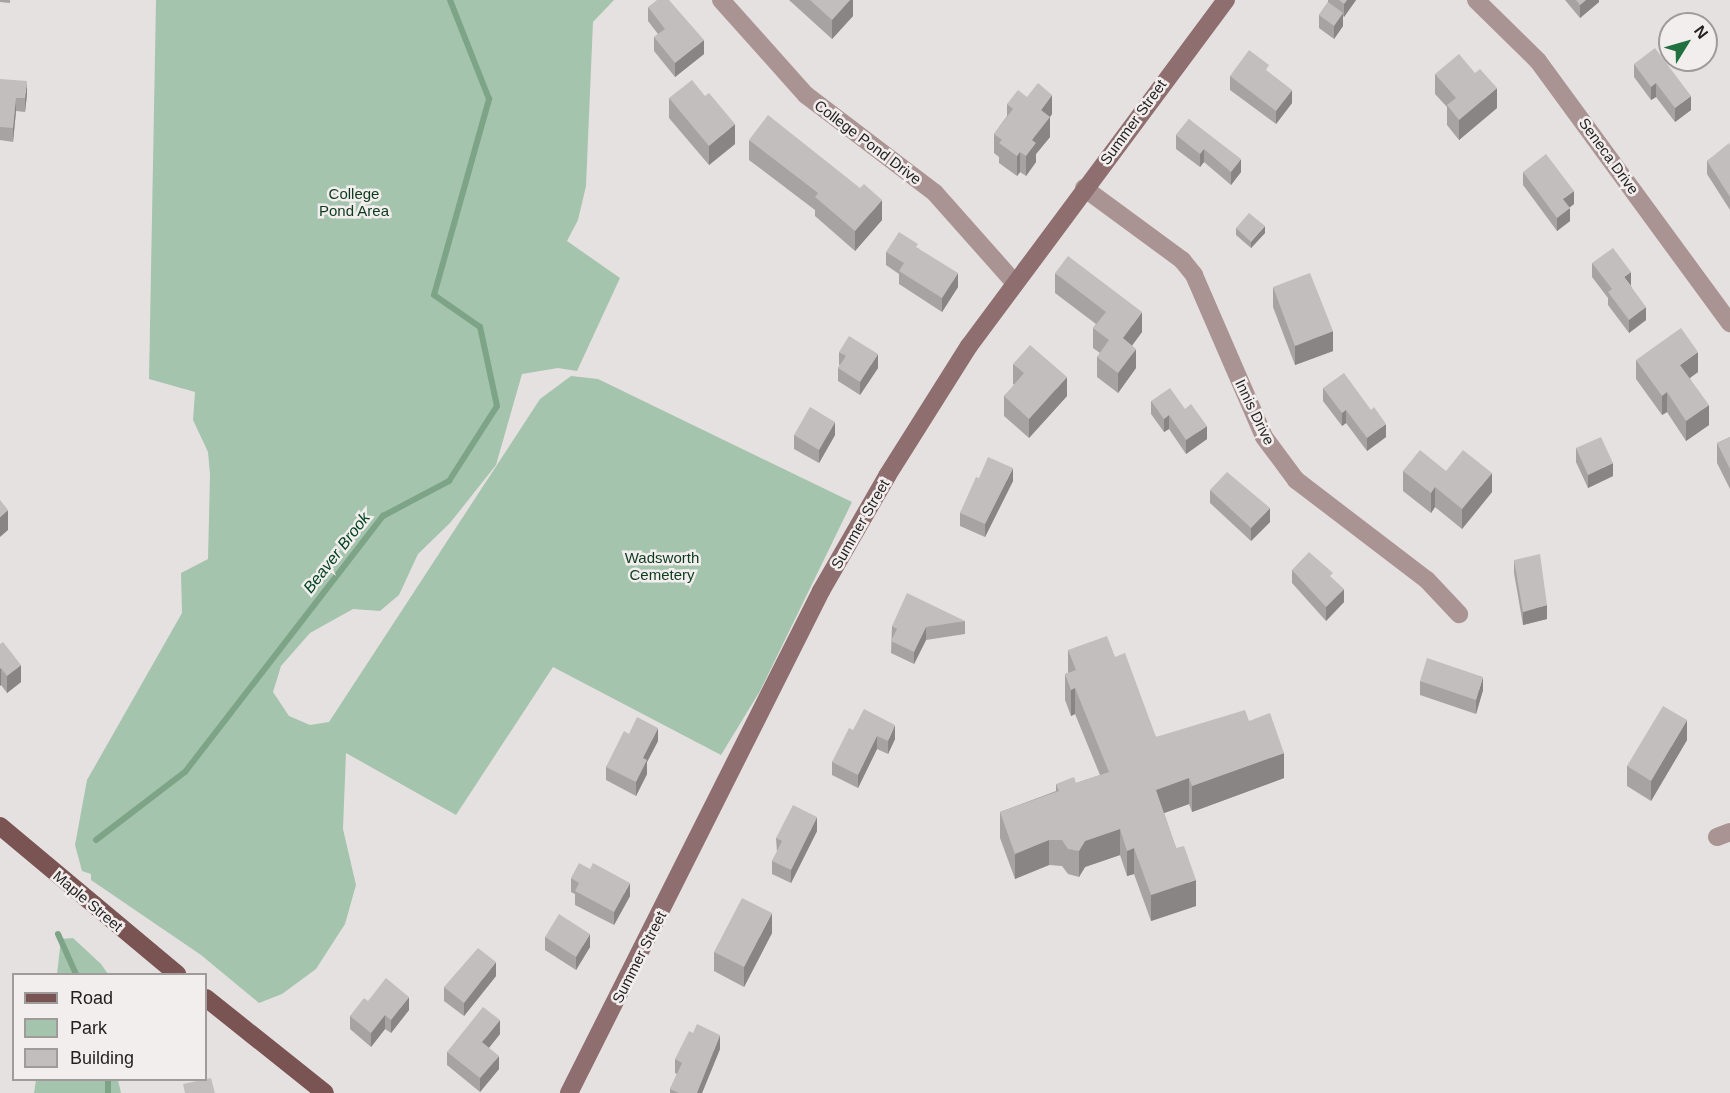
<!DOCTYPE html>
<style>
body{margin:0}
#map{position:relative;width:1730px;height:1093px;overflow:hidden;background:#e6e1e1;font-family:Arial,sans-serif}
div>[style]{position:absolute}
.green>*{inset:0;background:#a5c4ad}
.stream>*{height:6px;margin:-3px;padding:0 3px;transform-origin:3px;border-radius:3px;background:#7ea488}
.street>*{height:18px;margin:-9px;padding:0 9px;transform-origin:9px;border-radius:9px;background:#aa9493}
.secondary>*{height:18px;margin:-9px;padding:0 9px;transform-origin:9px;border-radius:9px;background:#8e6e6e}
.primary>*{height:18px;margin:-9px;padding:0 9px;transform-origin:9px;border-radius:9px;background:#795453}
.wall>*{inset:0;background:#a7a3a3}
.shaded-wall>*{inset:0;background:#888584}
.building>*{inset:0;background:#c2bebd}
span{translate:-50% -50%;white-space:nowrap;text-align:center;line-height:1.15;-webkit-text-stroke:5px #f3eeee;paint-order:stroke}
.street-label{font-size:15px;color:#211f1f}
.park-label{font-size:15px;color:#0c3b1e}
.water-label{font-size:16px;color:#004520;font-style:italic}
.legend{position:absolute;left:12px;top:973px;width:195px;height:108px;box-sizing:border-box;background:#f3eeee;border:2px solid #9f9b9b;margin:0;padding:8px 10px;list-style:none;font-size:18px;color:#211f1f}
.legend li{display:flex;align-items:center;gap:12px;height:30px}
.legend b{width:30px;border:2px solid #9f9b9b}
.north{position:absolute;left:1658px;top:12px;width:60px;height:60px;box-sizing:border-box;background:#f3eeee;border:2px solid #9f9b9b;border-radius:50%;rotate:53deg;font-size:16px;font-weight:700;line-height:24px;text-align:center;color:#211f1f}
.north::after{content:'';display:block;margin:auto;width:21px;height:27px;background:#217040;clip-path:polygon(50% 0,100% 100%,50% 72%,0 100%)}
</style>
<div id="map">
<div class="green">
<div style="clip-path:polygon(156px 0,614px 0,593px 22px,586px 186px,578px 220px,567px 241px,620px 278px,577px 371px,558px 368px,522px 374px,496px 465px,450px 523px,418px 554px,399px 595px,380px 611px,353px 609px,310px 633px,281px 666px,273px 692px,289px 716px,310px 725px,329px 722px,540px 399px,571px 376px,598px 379px,852px 502px,760px 691px,721px 755px,553px 667px,456px 815px,346px 753px,343px 829px,356px 885px,345px 924px,316px 969px,282px 994px,259px 1003px,201px 955px,91px 880px,91px 874px,82px 871px,75px 845px,87px 780px,182px 613px,181px 573px,208px 559px,210px 475px,208px 452px,193px 420px,195px 392px,149px 379px)"></div>
<div style="clip-path:polygon(73px 938px,101px 964px,108px 974px,57px 974px,61px 939px)"></div>
<div style="clip-path:polygon(36px 1080px,118px 1080px,121px 1093px,34px 1093px)"></div>
</div>
<div class="stream">
<div style="left:96px;top:840px;width:112px;rotate:-37.4deg"></div>
<div style="left:185px;top:772px;width:324px;rotate:-52.3deg"></div>
<div style="left:383px;top:516px;width:75px;rotate:-27.9deg"></div>
<div style="left:449px;top:481px;width:89px;rotate:-57.4deg"></div>
<div style="left:497px;top:406px;width:81px;rotate:-102.1deg"></div>
<div style="left:480px;top:327px;width:56px;rotate:-145.2deg"></div>
<div style="left:434px;top:295px;width:204px;rotate:-74.3deg"></div>
<div style="left:489px;top:99px;width:106px;rotate:-111.5deg"></div>
<div style="left:58px;top:934px;width:44px;rotate:65.8deg"></div>
<div style="left:108px;top:1080px;width:13px;rotate:90deg"></div>
</div>
<div class="street">
<div style="left:721px;top:0;width:127px;rotate:48.2deg"></div>
<div style="left:806px;top:95px;width:162px;rotate:37.2deg"></div>
<div style="left:935px;top:193px;width:120px;rotate:48.4deg"></div>
<div style="left:1476px;top:0;width:87px;rotate:44.5deg"></div>
<div style="left:1538px;top:61px;width:325px;rotate:53.8deg"></div>
<div style="left:1084px;top:188px;width:122px;rotate:36.3deg"></div>
<div style="left:1182px;top:260px;width:19px;rotate:51deg"></div>
<div style="left:1194px;top:275px;width:176px;rotate:66.6deg"></div>
<div style="left:1264px;top:437px;width:54px;rotate:53.3deg"></div>
<div style="left:1296px;top:480px;width:165px;rotate:37.4deg"></div>
<div style="left:1427px;top:580px;width:47px;rotate:46.7deg"></div>
<div style="left:1717px;top:837px;width:14px;rotate:-21deg"></div>
</div>
<div class="secondary">
<div style="left:569px;top:1093px;width:562px;rotate:-63.34deg"></div>
<div style="left:821px;top:591px;width:133px;rotate:-60.1deg"></div>
<div style="left:887px;top:476px;width:154px;rotate:-57.8deg"></div>
<div style="left:969px;top:346px;width:431px;rotate:-53.4deg"></div>
</div>
<div class="primary">
<div style="left:0;top:826px;width:231px;rotate:39.9deg"></div>
<div style="left:206px;top:998px;width:152px;rotate:38.6deg"></div>
</div>
<div class="wall">
<div style="clip-path:polygon(0 0,10px 0,10px 3px,0 2px)"></div>
<div style="clip-path:polygon(789px 0,853px 0,853px 16px,832px 39px)"></div>
<div style="clip-path:polygon(1328px 0,1356px 0,1344px 17px,1343px 16px,1343px 26px,1334px 39px,1319px 28px,1319px 15px,1328px 2px)"></div>
<div style="clip-path:polygon(1565px 0,1599px 0,1599px 2px,1580px 18px)"></div>
<div style="clip-path:polygon(648px 7px,704px 54px,675px 77px,654px 51px,654px 37px,658px 34px,648px 21px)"></div>
<div style="clip-path:polygon(1634px 64px,1691px 110px,1675px 122px,1656px 97px,1651px 100px,1634px 77px)"></div>
<div style="clip-path:polygon(1435px 74px,1497px 108px,1459px 140px,1447px 125px,1447px 107px,1435px 94px)"></div>
<div style="clip-path:polygon(1230px 76px,1292px 103px,1276px 124px,1230px 90px)"></div>
<div style="clip-path:polygon(0 79px,27px 94px,25px 112px,16px 111px,13px 142px,0 140px)"></div>
<div style="clip-path:polygon(669px 98px,735px 144px,709px 165px,669px 118px)"></div>
<div style="clip-path:polygon(1007px 104px,1052px 114px,1050px 117px,1050px 137px,1036px 154px,1036px 162px,1026px 176px,1020px 172px,1017px 176px,999px 163px,999px 157px,994px 153px,994px 134px,1007px 116px)"></div>
<div style="clip-path:polygon(1189px 119px,1241px 172px,1231px 185px,1204px 162px,1200px 167px,1176px 149px,1176px 135px)"></div>
<div style="clip-path:polygon(749px 140px,882px 220px,855px 251px,815px 216px,815px 210px,749px 160px)"></div>
<div style="clip-path:polygon(1730px 145px,1730px 210px,1707px 174px,1707px 161px)"></div>
<div style="clip-path:polygon(1523px 172px,1574px 204px,1569px 208px,1570px 221px,1557px 231px,1523px 185px)"></div>
<div style="clip-path:polygon(1236px 228px,1265px 233px,1251px 248px,1236px 235px)"></div>
<div style="clip-path:polygon(918px 248px,958px 287px,942px 312px,899px 284px,899px 274px,886px 265px,886px 252px)"></div>
<div style="clip-path:polygon(1592px 263px,1631px 286px,1646px 320px,1629px 333px,1608px 305px,1608px 298px,1592px 277px)"></div>
<div style="clip-path:polygon(1055px 273px,1142px 332px,1132px 345px,1136px 368px,1118px 393px,1097px 377px,1097px 357px,1100px 353px,1093px 348px,1093px 328px,1096px 324px,1055px 293px)"></div>
<div style="clip-path:polygon(1273px 287px,1333px 351px,1295px 365px,1273px 307px)"></div>
<div style="clip-path:polygon(839px 352px,878px 368px,860px 395px,838px 381px,838px 368px,840px 365px,839px 365px)"></div>
<div style="clip-path:polygon(1636px 360px,1698px 372px,1690px 378px,1709px 425px,1686px 441px,1667px 412px,1662px 415px,1636px 379px)"></div>
<div style="clip-path:polygon(1013px 364px,1067px 396px,1029px 438px,1004px 416px,1004px 396px,1015px 385px,1013px 384px)"></div>
<div style="clip-path:polygon(1323px 388px,1371px 410px,1386px 437px,1367px 451px,1346px 423px,1342px 426px,1323px 401px)"></div>
<div style="clip-path:polygon(1151px 401px,1207px 439px,1186px 454px,1169px 429px,1164px 432px,1151px 414px)"></div>
<div style="clip-path:polygon(794px 435px,835px 435px,819px 463px,794px 449px)"></div>
<div style="clip-path:polygon(1730px 437px,1730px 489px,1717px 463px,1717px 443px)"></div>
<div style="clip-path:polygon(1576px 448px,1613px 476px,1588px 488px,1576px 462px)"></div>
<div style="clip-path:polygon(1403px 471px,1446px 471px,1492px 492px,1462px 529px,1435px 507px,1431px 513px,1403px 491px)"></div>
<div style="clip-path:polygon(979px 478px,1013px 481px,985px 537px,960px 526px,960px 513px)"></div>
<div style="clip-path:polygon(1210px 490px,1270px 522px,1251px 541px,1210px 503px)"></div>
<div style="clip-path:polygon(1514px 560px,1547px 619px,1523px 625px,1514px 573px)"></div>
<div style="clip-path:polygon(1292px 570px,1333px 579px,1344px 602px,1326px 621px,1292px 583px)"></div>
<div style="clip-path:polygon(965px 621px,965px 634px,926px 640px,914px 664px,891px 653px,892px 626px)"></div>
<div style="clip-path:polygon(0 644px,21px 682px,7px 693px,1px 685px,0 686px)"></div>
<div style="clip-path:polygon(1068px 650px,1115px 657px,1156px 737px,1249px 721px,1284px 778px,1192px 812px,1189px 804px,1164px 813px,1196px 906px,1151px 921px,1134px 874px,1127px 876px,1120px 855px,1085px 867px,1079px 877px,1068px 874px,1062px 866px,1049px 865px,1015px 879px,1000px 838px,1000px 812px,1056px 791px,1056px 784px,1076px 783px,1100px 775px,1075px 714px,1071px 716px,1065px 700px,1065px 674px,1068px 673px)"></div>
<div style="clip-path:polygon(1420px 681px,1483px 690px,1476px 714px,1420px 695px)"></div>
<div style="clip-path:polygon(853px 730px,895px 739px,888px 754px,877px 749px,858px 788px,832px 775px,832px 762px)"></div>
<div style="clip-path:polygon(629px 734px,658px 741px,647px 762px,647px 774px,636px 796px,606px 780px,606px 767px)"></div>
<div style="clip-path:polygon(1687px 740px,1651px 801px,1627px 786px,1627px 766px)"></div>
<div style="clip-path:polygon(817px 831px,791px 883px,772px 874px,772px 861px,777px 852px,776px 838px)"></div>
<div style="clip-path:polygon(571px 878px,630px 896px,614px 925px,575px 905px,575px 894px,571px 892px)"></div>
<div style="clip-path:polygon(772px 933px,744px 987px,714px 971px,714px 952px)"></div>
<div style="clip-path:polygon(545px 937px,590px 947px,576px 970px,545px 950px)"></div>
<div style="clip-path:polygon(496px 976px,464px 1016px,444px 1001px,444px 987px)"></div>
<div style="clip-path:polygon(368px 1001px,409px 1010px,391px 1033px,385px 1029px,371px 1047px,350px 1029px,350px 1016px)"></div>
<div style="clip-path:polygon(500px 1034px,489px 1048px,499px 1069px,480px 1092px,447px 1065px,447px 1052px)"></div>
<div style="clip-path:polygon(720px 1049px,702px 1093px,670px 1093px,670px 1089px,677px 1074px,675px 1073px,675px 1059px)"></div>
</div>
<div class="shaded-wall">
<div style="clip-path:polygon(850px 0,853px 0,853px 16px,832px 39px,832px 20px)"></div>
<div style="clip-path:polygon(1347px 0,1356px 0,1344px 17px,1344px 4px)"></div>
<div style="clip-path:polygon(1586px 0,1599px 0,1599px 2px,1580px 18px,1580px 5px)"></div>
<div style="clip-path:polygon(1343px 13px,1343px 26px,1334px 39px,1334px 26px)"></div>
<div style="clip-path:polygon(704px 40px,704px 54px,675px 77px,675px 63px)"></div>
<div style="clip-path:polygon(27px 81px,27px 94px,25px 112px,25px 98px)"></div>
<div style="clip-path:polygon(1656px 83px,1656px 97px,1651px 100px,1651px 87px)"></div>
<div style="clip-path:polygon(1497px 88px,1497px 108px,1459px 140px,1459px 120px)"></div>
<div style="clip-path:polygon(1292px 90px,1292px 103px,1276px 124px,1276px 111px)"></div>
<div style="clip-path:polygon(1052px 95px,1052px 114px,1048px 120px,1050px 117px,1050px 137px,1036px 154px,1036px 162px,1026px 176px,1026px 156px,1032px 140px,1041px 110px)"></div>
<div style="clip-path:polygon(1691px 96px,1691px 110px,1675px 122px,1675px 108px)"></div>
<div style="clip-path:polygon(16px 98px,16px 111px,13px 142px,13px 128px)"></div>
<div style="clip-path:polygon(735px 124px,735px 144px,709px 165px,709px 146px)"></div>
<div style="clip-path:polygon(1204px 149px,1204px 162px,1200px 167px,1200px 154px)"></div>
<div style="clip-path:polygon(1020px 152px,1020px 172px,1017px 176px,1017px 156px)"></div>
<div style="clip-path:polygon(1241px 159px,1241px 172px,1231px 185px,1231px 172px)"></div>
<div style="clip-path:polygon(1574px 191px,1574px 204px,1563px 212px,1563px 199px)"></div>
<div style="clip-path:polygon(882px 200px,882px 220px,855px 251px,855px 231px)"></div>
<div style="clip-path:polygon(1570px 208px,1570px 221px,1557px 231px,1557px 218px)"></div>
<div style="clip-path:polygon(1265px 226px,1265px 233px,1251px 248px,1251px 242px)"></div>
<div style="clip-path:polygon(1631px 272px,1631px 286px,1624px 277px)"></div>
<div style="clip-path:polygon(958px 273px,958px 287px,942px 312px,942px 298px)"></div>
<div style="clip-path:polygon(1646px 307px,1646px 320px,1629px 333px,1629px 320px)"></div>
<div style="clip-path:polygon(1142px 312px,1142px 332px,1123px 358px,1123px 338px)"></div>
<div style="clip-path:polygon(1333px 331px,1333px 351px,1295px 365px,1295px 346px)"></div>
<div style="clip-path:polygon(1136px 349px,1136px 368px,1118px 393px,1118px 373px)"></div>
<div style="clip-path:polygon(1698px 352px,1698px 372px,1680px 385px,1680px 365px)"></div>
<div style="clip-path:polygon(878px 354px,878px 368px,860px 395px,860px 382px)"></div>
<div style="clip-path:polygon(1067px 377px,1067px 396px,1029px 438px,1029px 419px)"></div>
<div style="clip-path:polygon(1667px 392px,1667px 412px,1662px 415px,1662px 396px)"></div>
<div style="clip-path:polygon(1709px 405px,1709px 425px,1686px 441px,1686px 421px)"></div>
<div style="clip-path:polygon(1346px 410px,1346px 423px,1342px 426px,1342px 413px)"></div>
<div style="clip-path:polygon(1169px 415px,1169px 429px,1164px 432px,1164px 419px)"></div>
<div style="clip-path:polygon(835px 422px,835px 435px,819px 463px,819px 450px)"></div>
<div style="clip-path:polygon(1386px 424px,1386px 437px,1367px 451px,1367px 438px)"></div>
<div style="clip-path:polygon(1207px 426px,1207px 439px,1186px 454px,1186px 440px)"></div>
<div style="clip-path:polygon(1613px 463px,1613px 476px,1588px 488px,1588px 475px)"></div>
<div style="clip-path:polygon(1013px 468px,1013px 481px,985px 537px,985px 524px)"></div>
<div style="clip-path:polygon(1492px 473px,1492px 492px,1462px 529px,1462px 509px)"></div>
<div style="clip-path:polygon(1435px 487px,1435px 507px,1431px 513px,1431px 493px)"></div>
<div style="clip-path:polygon(1270px 508px,1270px 522px,1251px 541px,1251px 528px)"></div>
<div style="clip-path:polygon(8px 510px,8px 530px,0 537px,0 517px)"></div>
<div style="clip-path:polygon(1344px 589px,1344px 602px,1326px 621px,1326px 607px)"></div>
<div style="clip-path:polygon(1547px 605px,1547px 619px,1523px 625px,1523px 612px)"></div>
<div style="clip-path:polygon(926px 627px,926px 640px,914px 664px,914px 652px)"></div>
<div style="clip-path:polygon(21px 665px,21px 682px,7px 693px,7px 676px)"></div>
<div style="clip-path:polygon(1px 668px,1px 685px,0 686px,0 669px)"></div>
<div style="clip-path:polygon(1483px 677px,1483px 690px,1476px 714px,1476px 700px)"></div>
<div style="clip-path:polygon(1075px 688px,1075px 714px,1071px 716px,1071px 690px)"></div>
<div style="clip-path:polygon(1687px 720px,1687px 740px,1651px 801px,1651px 781px)"></div>
<div style="clip-path:polygon(895px 725px,895px 739px,888px 754px,888px 741px)"></div>
<div style="clip-path:polygon(658px 728px,658px 741px,647px 762px,647px 774px,636px 796px,636px 782px,643px 758px)"></div>
<div style="clip-path:polygon(877px 736px,877px 749px,858px 788px,858px 775px)"></div>
<div style="clip-path:polygon(1284px 753px,1284px 778px,1192px 812px,1192px 786px)"></div>
<div style="clip-path:polygon(1189px 778px,1189px 804px,1156px 816px,1156px 790px)"></div>
<div style="clip-path:polygon(817px 817px,817px 831px,791px 883px,791px 870px)"></div>
<div style="clip-path:polygon(1120px 829px,1120px 855px,1085px 867px,1079px 877px,1079px 851px,1085px 841px)"></div>
<div style="clip-path:polygon(1049px 840px,1049px 865px,1015px 879px,1015px 854px)"></div>
<div style="clip-path:polygon(1134px 848px,1134px 874px,1127px 876px,1127px 851px)"></div>
<div style="clip-path:polygon(1196px 880px,1196px 906px,1151px 921px,1151px 895px)"></div>
<div style="clip-path:polygon(630px 883px,630px 896px,614px 925px,614px 912px)"></div>
<div style="clip-path:polygon(772px 913px,772px 933px,744px 987px,744px 967px)"></div>
<div style="clip-path:polygon(590px 934px,590px 947px,576px 970px,576px 957px)"></div>
<div style="clip-path:polygon(496px 962px,496px 976px,464px 1016px,464px 1003px)"></div>
<div style="clip-path:polygon(409px 997px,409px 1010px,391px 1033px,391px 1020px)"></div>
<div style="clip-path:polygon(385px 1015px,385px 1029px,371px 1047px,371px 1033px)"></div>
<div style="clip-path:polygon(500px 1020px,500px 1034px,482px 1056px,482px 1042px)"></div>
<div style="clip-path:polygon(720px 1035px,720px 1049px,702px 1093px,697px 1093px)"></div>
<div style="clip-path:polygon(499px 1056px,499px 1069px,480px 1092px,480px 1078px)"></div>
</div>
<div class="building">
<div style="clip-path:polygon(657px 0,669px 0,704px 40px,675px 63px,654px 37px,665px 29px,648px 7px)"></div>
<div style="clip-path:polygon(810px 0,850px 0,832px 20px)"></div>
<div style="clip-path:polygon(1339px 0,1347px 0,1344px 4px)"></div>
<div style="clip-path:polygon(1576px 0,1586px 0,1580px 5px)"></div>
<div style="clip-path:polygon(1328px 2px,1343px 13px,1334px 26px,1319px 15px)"></div>
<div style="clip-path:polygon(1655px 48px,1691px 96px,1675px 108px,1656px 83px,1651px 87px,1634px 64px)"></div>
<div style="clip-path:polygon(1249px 50px,1269px 65px,1266px 70px,1292px 90px,1276px 111px,1230px 76px)"></div>
<div style="clip-path:polygon(1459px 54px,1475px 73px,1480px 69px,1497px 88px,1459px 120px,1447px 105px,1456px 98px,1435px 74px)"></div>
<div style="clip-path:polygon(0 79px,27px 81px,25px 98px,16px 98px,13px 128px,0 127px)"></div>
<div style="clip-path:polygon(692px 80px,705px 96px,709px 93px,735px 124px,709px 146px,669px 98px)"></div>
<div style="clip-path:polygon(1038px 83px,1052px 95px,1041px 110px,1050px 117px,1032px 140px,1036px 143px,1026px 156px,1020px 152px,1017px 156px,999px 143px,1002px 140px,994px 134px,1013px 109px,1007px 104px,1018px 90px,1027px 97px)"></div>
<div style="clip-path:polygon(768px 115px,860px 188px,864px 184px,882px 200px,855px 231px,815px 197px,818px 193px,749px 140px)"></div>
<div style="clip-path:polygon(1189px 119px,1241px 159px,1231px 172px,1204px 149px,1200px 154px,1176px 135px)"></div>
<div style="clip-path:polygon(1729px 143px,1730px 145px,1730px 197px,1707px 161px)"></div>
<div style="clip-path:polygon(1546px 154px,1574px 191px,1563px 199px,1570px 208px,1557px 218px,1523px 172px)"></div>
<div style="clip-path:polygon(1249px 213px,1265px 226px,1251px 242px,1236px 228px)"></div>
<div style="clip-path:polygon(899px 232px,918px 244px,916px 247px,958px 273px,942px 298px,899px 271px,904px 263px,886px 252px)"></div>
<div style="clip-path:polygon(1613px 248px,1631px 272px,1624px 277px,1646px 307px,1629px 320px,1608px 292px,1612px 289px,1592px 263px)"></div>
<div style="clip-path:polygon(1068px 256px,1142px 312px,1123px 338px,1136px 349px,1118px 373px,1097px 357px,1109px 340px,1093px 328px,1106px 312px,1055px 273px)"></div>
<div style="clip-path:polygon(1310px 273px,1333px 331px,1295px 346px,1273px 287px)"></div>
<div style="clip-path:polygon(1681px 328px,1698px 352px,1680px 365px,1709px 405px,1686px 421px,1667px 392px,1662px 396px,1636px 360px)"></div>
<div style="clip-path:polygon(849px 336px,878px 354px,860px 382px,838px 368px,846px 356px,839px 352px)"></div>
<div style="clip-path:polygon(1030px 345px,1067px 377px,1029px 419px,1004px 396px,1024px 373px,1013px 364px)"></div>
<div style="clip-path:polygon(1344px 373px,1371px 410px,1374px 407px,1386px 424px,1367px 438px,1346px 410px,1342px 413px,1323px 388px)"></div>
<div style="clip-path:polygon(1170px 388px,1185px 409px,1191px 404px,1207px 426px,1186px 440px,1169px 415px,1164px 419px,1151px 401px)"></div>
<div style="clip-path:polygon(810px 407px,835px 422px,819px 450px,794px 435px)"></div>
<div style="clip-path:polygon(1601px 437px,1613px 463px,1588px 475px,1576px 448px)"></div>
<div style="clip-path:polygon(1730px 437px,1730px 469px,1717px 443px)"></div>
<div style="clip-path:polygon(1420px 450px,1446px 471px,1463px 450px,1492px 473px,1462px 509px,1435px 487px,1431px 493px,1403px 471px)"></div>
<div style="clip-path:polygon(988px 457px,1013px 468px,985px 524px,960px 513px,976px 477px,979px 478px)"></div>
<div style="clip-path:polygon(1227px 472px,1270px 508px,1251px 528px,1210px 490px)"></div>
<div style="clip-path:polygon(0 500px,8px 510px,0 517px)"></div>
<div style="clip-path:polygon(1309px 552px,1333px 573px,1330px 576px,1344px 589px,1326px 607px,1292px 570px)"></div>
<div style="clip-path:polygon(1540px 554px,1547px 605px,1523px 612px,1514px 560px)"></div>
<div style="clip-path:polygon(907px 593px,965px 621px,926px 627px,914px 652px,891px 641px,897px 629px,892px 626px)"></div>
<div style="clip-path:polygon(1107px 636px,1115px 657px,1125px 653px,1156px 737px,1245px 710px,1249px 721px,1270px 713px,1284px 753px,1192px 786px,1189px 778px,1156px 790px,1176px 848px,1184px 846px,1196px 880px,1151px 895px,1134px 848px,1127px 851px,1120px 829px,1085px 841px,1079px 851px,1068px 849px,1062px 840px,1049px 840px,1015px 854px,1000px 812px,1059px 791px,1056px 784px,1074px 777px,1076px 783px,1109px 772px,1075px 688px,1071px 690px,1065px 674px,1076px 670px,1068px 650px)"></div>
<div style="clip-path:polygon(3px 642px,21px 665px,7px 676px,1px 668px,0 669px,0 644px)"></div>
<div style="clip-path:polygon(1427px 658px,1483px 677px,1476px 700px,1420px 681px)"></div>
<div style="clip-path:polygon(1663px 706px,1687px 720px,1651px 781px,1627px 766px)"></div>
<div style="clip-path:polygon(864px 709px,895px 725px,888px 741px,877px 736px,858px 775px,832px 762px,849px 728px,853px 730px)"></div>
<div style="clip-path:polygon(637px 717px,658px 728px,643px 758px,647px 760px,636px 782px,606px 767px,624px 731px,629px 734px)"></div>
<div style="clip-path:polygon(793px 805px,817px 817px,791px 870px,772px 861px,782px 841px,776px 838px)"></div>
<div style="clip-path:polygon(579px 863px,590px 869px,593px 863px,630px 883px,614px 912px,575px 891px,579px 883px,571px 878px)"></div>
<div style="clip-path:polygon(742px 898px,772px 913px,744px 967px,714px 952px)"></div>
<div style="clip-path:polygon(559px 914px,590px 934px,576px 957px,545px 937px)"></div>
<div style="clip-path:polygon(478px 948px,496px 962px,464px 1003px,444px 987px)"></div>
<div style="clip-path:polygon(386px 978px,409px 997px,391px 1020px,385px 1015px,371px 1033px,350px 1016px,364px 998px,368px 1001px)"></div>
<div style="clip-path:polygon(483px 1007px,500px 1020px,482px 1042px,499px 1056px,480px 1078px,447px 1052px)"></div>
<div style="clip-path:polygon(697px 1024px,720px 1035px,697px 1093px,679px 1093px,670px 1089px,682px 1063px,675px 1059px,689px 1031px,693px 1033px)"></div>
<div style="clip-path:polygon(211px 1078px,215px 1093px,185px 1093px,183px 1084px)"></div>
</div>
<div class="street-label">
<span style="left:1133px;top:122px;rotate:-54deg">Summer Street</span>
<span style="left:868px;top:142px;rotate:37deg">College Pond Drive</span>
<span style="left:1609px;top:156px;rotate:54deg">Seneca Drive</span>
<span style="left:1255px;top:412px;rotate:64deg">Innis Drive</span>
<span style="left:860px;top:524px;rotate:-60deg">Summer Street</span>
<span style="left:88px;top:901px;rotate:40deg">Maple Street</span>
<span style="left:639px;top:957px;rotate:-63deg">Summer Street</span>
</div>
<div class="park-label">
<span style="left:354px;top:202px">College<br>Pond Area</span>
<span style="left:662px;top:566px">Wadsworth<br>Cemetery</span>
</div>
<div class="water-label">
<span style="left:337px;top:553px;rotate:-52deg">Beaver Brook</span>
</div>
<ul class="legend">
<li><b style="height:8px;background:#795453"></b>Road</li>
<li><b style="height:16px;background:#a5c4ad"></b>Park</li>
<li><b style="height:16px;background:#c2bebd"></b>Building</li>
</ul>
<div class="north">N</div>
</div>
